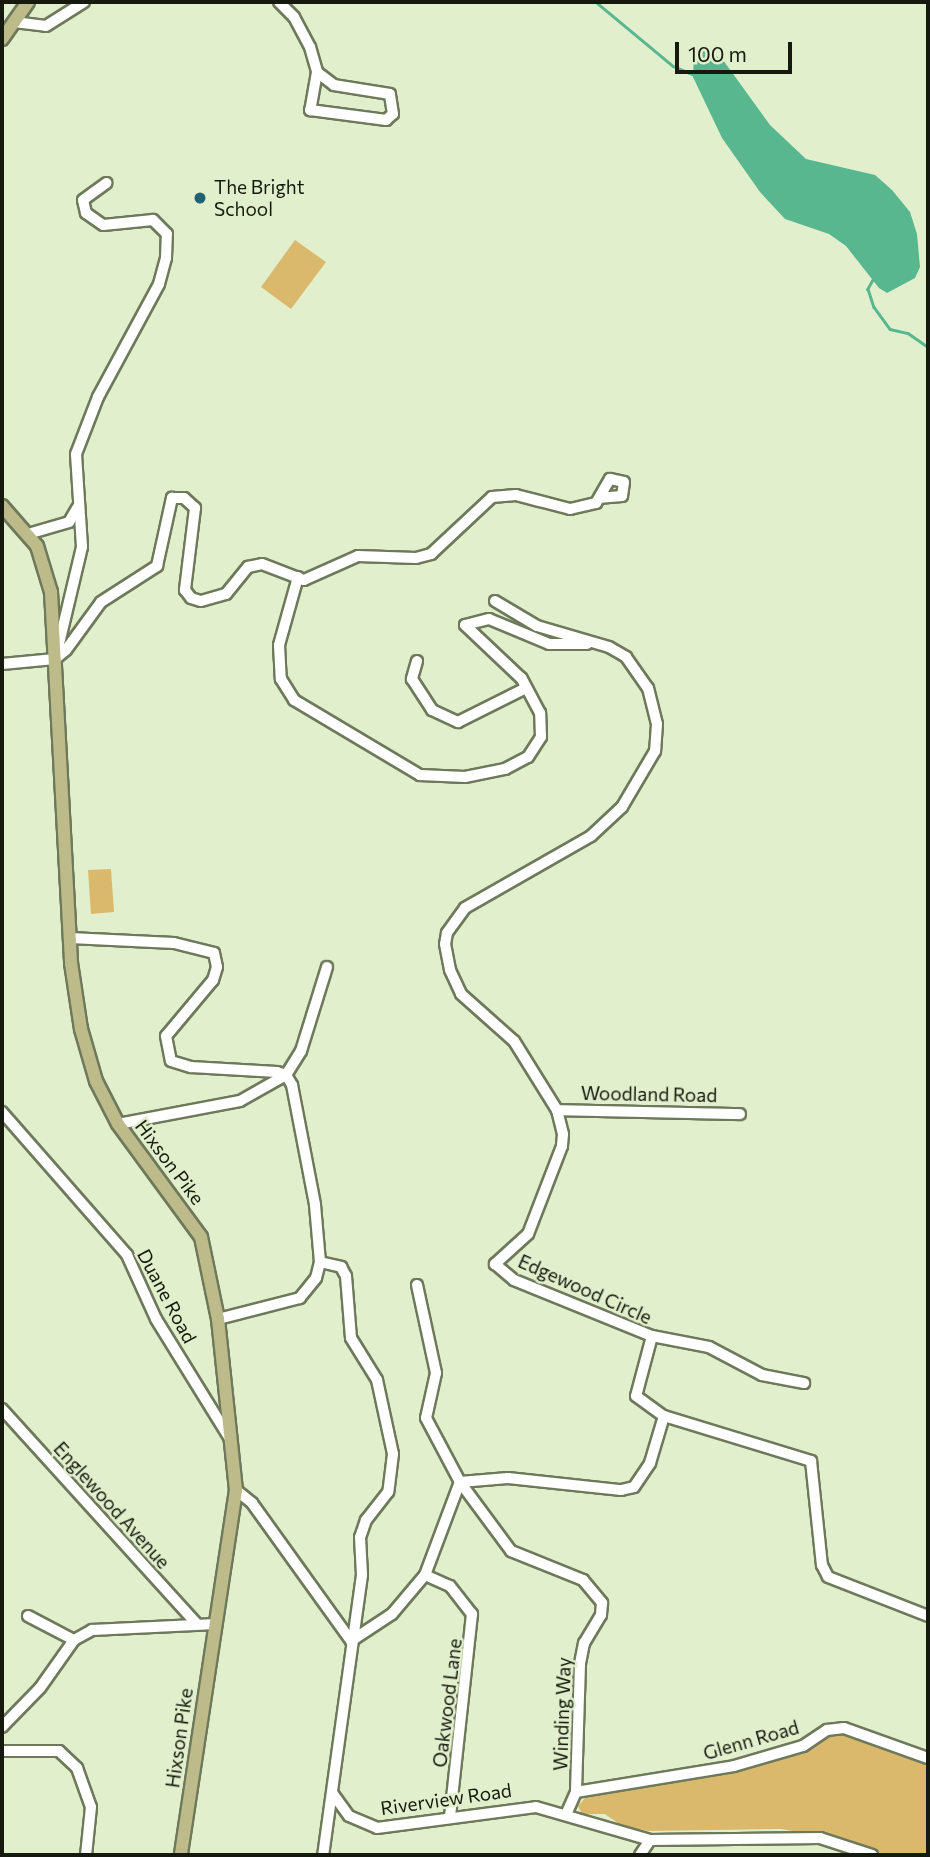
<!DOCTYPE html>
<style>
body{margin:0}
#map{position:relative;width:930px;height:1857px;overflow:hidden;background:#e2efcd;font-family:Commissioner,sans-serif}
div>[style]{position:absolute}
.green>*{inset:0;background:#dbb96c}
.water>*{inset:0;background:#58b78e}
.stream>*{height:2.5px;margin:-1.25px;padding:0 1.25px;transform-origin:1.25px;border-radius:1.25px;background:#58b78e}
.roads{filter:drop-shadow(2px 0 #6e795b) drop-shadow(-2px 0 #6e795b) drop-shadow(0 2px #6e795b) drop-shadow(0 -2px #6e795b)}
.minor>*{height:10px;margin:-5px;padding:0 5px;transform-origin:5px;border-radius:5px;background:#fff}
.major>*{height:12px;margin:-6px;padding:0 6px;transform-origin:6px;border-radius:6px;background:#bebb8a}
.dots>*{width:19px;height:19px;translate:-50% -50%;box-sizing:border-box;border:4px solid #e2efcd;border-radius:50%}
span{translate:-50% -50%;white-space:nowrap;text-align:center;line-height:1.15;-webkit-text-stroke:5px #e2efcd;paint-order:stroke}
.poi-label{font-size:19px;color:#161a0e}
.left{translate:0 -50%;text-align:left}
.street-label{font-size:19px;color:#161a0e}
.frame{position:absolute;inset:0;border:4px solid #161a0e;pointer-events:none}
.scale{position:absolute;left:675px;top:42px;width:117px;height:32px;box-sizing:border-box;border:4px solid #161a0e;border-top:0;padding-left:9px;font-size:21px;line-height:24px;white-space:nowrap;color:#161a0e;-webkit-text-stroke:5px #e2efcd;paint-order:stroke}
</style>
<div id="map">
<div class="green">
<div style="clip-path:polygon(295px 240px,326px 262px,291px 309px,261px 287px)"></div>
<div style="clip-path:polygon(111px 869px,114px 912px,91px 914px,88px 870px)"></div>
<div style="clip-path:polygon(834px 1732px,928px 1764px,928px 1855px,886px 1855px,854px 1842px,781px 1829px,648px 1831px,622px 1826px,605px 1814px,582px 1814px,578px 1806px,585px 1798px,748px 1765px,809px 1747px)"></div>
</div>
<div class="water">
<div style="clip-path:polygon(703px 49px,723px 60px,770px 125px,806px 159px,875px 175px,892px 190px,910px 212px,917px 234px,920px 267px,915px 278px,887px 293px,879px 288px,846px 246px,829px 234px,785px 219px,760px 192px,722px 138px,693px 77px,694px 52px)"></div>
</div>
<div class="stream">
<div style="left:596px;top:2px;width:100px;rotate:39.7deg"></div>
<div style="left:673px;top:66px;width:23px;rotate:23deg"></div>
<div style="left:874px;top:278px;width:13px;rotate:119deg"></div>
<div style="left:868px;top:289px;width:19px;rotate:72deg"></div>
<div style="left:874px;top:307px;width:27px;rotate:54deg"></div>
<div style="left:890px;top:329px;width:18px;rotate:13deg"></div>
<div style="left:908px;top:333px;width:24px;rotate:35deg"></div>
</div>
<div class="roads">
<div class="minor">
<div style="left:279px;top:2px;width:21px;rotate:45deg"></div>
<div style="left:294px;top:17px;width:34px;rotate:62deg"></div>
<div style="left:310px;top:47px;width:26px;rotate:74deg"></div>
<div style="left:317px;top:72px;width:39px;rotate:100deg"></div>
<div style="left:310px;top:110px;width:77px;rotate:7.5deg"></div>
<div style="left:386px;top:120px;width:9px;rotate:-41deg"></div>
<div style="left:393px;top:114px;width:20px;rotate:-99deg"></div>
<div style="left:390px;top:94px;width:57px;rotate:-170.9deg"></div>
<div style="left:334px;top:85px;width:21px;rotate:-143deg"></div>
<div style="left:14px;top:22px;width:32px;rotate:7deg"></div>
<div style="left:46px;top:26px;width:45px;rotate:-32.3deg"></div>
<div style="left:28px;top:534px;width:43px;rotate:-16.3deg"></div>
<div style="left:69px;top:522px;width:16px;rotate:-60deg"></div>
<div style="left:298px;top:577px;width:71px;rotate:105.6deg"></div>
<div style="left:279px;top:645px;width:34px;rotate:87deg"></div>
<div style="left:281px;top:679px;width:25px;rotate:58deg"></div>
<div style="left:294px;top:700px;width:147px;rotate:30.8deg"></div>
<div style="left:420px;top:775px;width:45px;rotate:2.5deg"></div>
<div style="left:465px;top:777px;width:41px;rotate:-11.3deg"></div>
<div style="left:505px;top:769px;width:26px;rotate:-28deg"></div>
<div style="left:528px;top:757px;width:24px;rotate:-57deg"></div>
<div style="left:541px;top:737px;width:24px;rotate:-92deg"></div>
<div style="left:540px;top:713px;width:40px;rotate:-118deg"></div>
<div style="left:521px;top:678px;width:77px;rotate:-136.6deg"></div>
<div style="left:465px;top:625px;width:25px;rotate:-14deg"></div>
<div style="left:489px;top:619px;width:65px;rotate:22.6deg"></div>
<div style="left:549px;top:644px;width:38px"></div>
<div style="left:495px;top:601px;width:49px;rotate:30.8deg"></div>
<div style="left:537px;top:626px;width:75px;rotate:16.3deg"></div>
<div style="left:609px;top:647px;width:20px;rotate:30deg"></div>
<div style="left:626px;top:657px;width:38px;rotate:55deg"></div>
<div style="left:648px;top:688px;width:37px;rotate:76deg"></div>
<div style="left:657px;top:724px;width:27px;rotate:94deg"></div>
<div style="left:655px;top:751px;width:65px;rotate:120.5deg"></div>
<div style="left:622px;top:807px;width:42px;rotate:136.9deg"></div>
<div style="left:591px;top:836px;width:145px;rotate:150.3deg"></div>
<div style="left:465px;top:908px;width:31px;rotate:126deg"></div>
<div style="left:447px;top:933px;width:11px;rotate:100deg"></div>
<div style="left:445px;top:944px;width:26px;rotate:79deg"></div>
<div style="left:450px;top:970px;width:26px;rotate:65deg"></div>
<div style="left:461px;top:994px;width:71px;rotate:41.6deg"></div>
<div style="left:514px;top:1041px;width:81px;rotate:58.1deg"></div>
<div style="left:557px;top:1110px;width:25px;rotate:76deg"></div>
<div style="left:563px;top:1134px;width:12px;rotate:95deg"></div>
<div style="left:562px;top:1146px;width:94px;rotate:111.1deg"></div>
<div style="left:528px;top:1234px;width:45px;rotate:137.7deg"></div>
<div style="left:495px;top:1264px;width:25px;rotate:40deg"></div>
<div style="left:514px;top:1280px;width:149px;rotate:22.1deg"></div>
<div style="left:652px;top:1336px;width:58px;rotate:10.9deg"></div>
<div style="left:709px;top:1347px;width:60px;rotate:27.8deg"></div>
<div style="left:762px;top:1375px;width:43px;rotate:10.8deg"></div>
<div style="left:57px;top:652px;width:108px;rotate:-76.6deg"></div>
<div style="left:82px;top:547px;width:93px;rotate:-93.7deg"></div>
<div style="left:76px;top:454px;width:61px;rotate:-68.9deg"></div>
<div style="left:98px;top:397px;width:128px;rotate:-61.6deg"></div>
<div style="left:159px;top:284px;width:27px;rotate:-75deg"></div>
<div style="left:166px;top:258px;width:24px;rotate:-88deg"></div>
<div style="left:167px;top:234px;width:20px;rotate:-135deg"></div>
<div style="left:153px;top:220px;width:50px;rotate:174.3deg"></div>
<div style="left:103px;top:225px;width:21px;rotate:-145deg"></div>
<div style="left:86px;top:213px;width:13px;rotate:-103deg"></div>
<div style="left:83px;top:200px;width:29px;rotate:-36deg"></div>
<div style="left:55px;top:659px;width:14px;rotate:-39deg"></div>
<div style="left:66px;top:650px;width:59px;rotate:-53.9deg"></div>
<div style="left:101px;top:602px;width:67px;rotate:-32.7deg"></div>
<div style="left:157px;top:566px;width:70px;rotate:-77.6deg"></div>
<div style="left:172px;top:498px;width:12px"></div>
<div style="left:184px;top:498px;width:15px;rotate:42deg"></div>
<div style="left:195px;top:508px;width:83px;rotate:97deg"></div>
<div style="left:185px;top:590px;width:10px;rotate:53deg"></div>
<div style="left:191px;top:598px;width:10px;rotate:17deg"></div>
<div style="left:201px;top:601px;width:26px;rotate:-16deg"></div>
<div style="left:226px;top:594px;width:35px;rotate:-51deg"></div>
<div style="left:248px;top:567px;width:14px;rotate:-12deg"></div>
<div style="left:262px;top:564px;width:45px;rotate:20.9deg"></div>
<div style="left:304px;top:580px;width:59px;rotate:-24deg"></div>
<div style="left:358px;top:556px;width:58px;rotate:2deg"></div>
<div style="left:416px;top:558px;width:16px;rotate:-15deg"></div>
<div style="left:431px;top:554px;width:83px;rotate:-43.1deg"></div>
<div style="left:492px;top:497px;width:24px;rotate:-5deg"></div>
<div style="left:516px;top:495px;width:56px;rotate:14.5deg"></div>
<div style="left:570px;top:509px;width:27px;rotate:-13deg"></div>
<div style="left:596px;top:503px;width:28px;rotate:-60deg"></div>
<div style="left:610px;top:479px;width:14px;rotate:12deg"></div>
<div style="left:624px;top:482px;width:14px;rotate:98deg"></div>
<div style="left:622px;top:496px;width:21px;rotate:175deg"></div>
<div style="left:417px;top:661px;width:19px;rotate:106deg"></div>
<div style="left:412px;top:679px;width:37px;rotate:57deg"></div>
<div style="left:432px;top:710px;width:29px;rotate:25deg"></div>
<div style="left:458px;top:722px;width:76px;rotate:-26.6deg"></div>
<div style="left:2px;top:664px;width:53px;rotate:-5.4deg"></div>
<div style="left:70px;top:938px;width:104px;rotate:2.8deg"></div>
<div style="left:174px;top:943px;width:41px;rotate:14deg"></div>
<div style="left:214px;top:953px;width:14px;rotate:78deg"></div>
<div style="left:217px;top:967px;width:14px;rotate:107deg"></div>
<div style="left:213px;top:980px;width:73px;rotate:130deg"></div>
<div style="left:166px;top:1036px;width:25px;rotate:79deg"></div>
<div style="left:171px;top:1061px;width:21px;rotate:17deg"></div>
<div style="left:191px;top:1067px;width:86px;rotate:3.3deg"></div>
<div style="left:277px;top:1072px;width:9px;rotate:18deg"></div>
<div style="left:286px;top:1075px;width:12px;rotate:59deg"></div>
<div style="left:292px;top:1085px;width:122px;rotate:79.1deg"></div>
<div style="left:315px;top:1205px;width:57px;rotate:85deg"></div>
<div style="left:320px;top:1262px;width:16px;rotate:104deg"></div>
<div style="left:316px;top:1278px;width:26px;rotate:129deg"></div>
<div style="left:300px;top:1298px;width:85px;rotate:165.6deg"></div>
<div style="left:557px;top:1110px;width:183px;rotate:1.3deg"></div>
<div style="left:2px;top:1112px;width:190px;rotate:48.8deg"></div>
<div style="left:127px;top:1255px;width:70px;rotate:65.6deg"></div>
<div style="left:156px;top:1319px;width:141px;rotate:58.3deg"></div>
<div style="left:118px;top:1124px;width:124px;rotate:-10.7deg"></div>
<div style="left:240px;top:1101px;width:53px;rotate:-29.5deg"></div>
<div style="left:286px;top:1075px;width:28px;rotate:-58deg"></div>
<div style="left:301px;top:1051px;width:88px;rotate:-72.8deg"></div>
<div style="left:320px;top:1262px;width:22px;rotate:13deg"></div>
<div style="left:341px;top:1267px;width:10px;rotate:61deg"></div>
<div style="left:346px;top:1276px;width:62px;rotate:85.4deg"></div>
<div style="left:351px;top:1338px;width:49px;rotate:58.2deg"></div>
<div style="left:377px;top:1380px;width:76px;rotate:77.8deg"></div>
<div style="left:393px;top:1454px;width:38px;rotate:97deg"></div>
<div style="left:388px;top:1492px;width:36px;rotate:128deg"></div>
<div style="left:366px;top:1520px;width:18px;rotate:109deg"></div>
<div style="left:360px;top:1537px;width:38px;rotate:87deg"></div>
<div style="left:362px;top:1575px;width:283px;rotate:97.9deg"></div>
<div style="left:417px;top:1285px;width:90px;rotate:77.8deg"></div>
<div style="left:436px;top:1373px;width:46px;rotate:102.5deg"></div>
<div style="left:426px;top:1418px;width:72px;rotate:62deg"></div>
<div style="left:460px;top:1482px;width:86px;rotate:53.5deg"></div>
<div style="left:511px;top:1551px;width:78px;rotate:21.9deg"></div>
<div style="left:583px;top:1580px;width:30px;rotate:50deg"></div>
<div style="left:602px;top:1603px;width:12px;rotate:95deg"></div>
<div style="left:601px;top:1615px;width:33px;rotate:121deg"></div>
<div style="left:584px;top:1643px;width:21px;rotate:101deg"></div>
<div style="left:580px;top:1664px;width:128px;rotate:91.8deg"></div>
<div style="left:576px;top:1792px;width:24px;rotate:114deg"></div>
<div style="left:652px;top:1336px;width:62px;rotate:104.9deg"></div>
<div style="left:636px;top:1396px;width:34px;rotate:36deg"></div>
<div style="left:664px;top:1416px;width:154px;rotate:17deg"></div>
<div style="left:811px;top:1461px;width:105px;rotate:84deg"></div>
<div style="left:822px;top:1565px;width:13px;rotate:63deg"></div>
<div style="left:828px;top:1577px;width:107px;rotate:21.3deg"></div>
<div style="left:2px;top:1409px;width:290px;rotate:47.8deg"></div>
<div style="left:460px;top:1482px;width:48px;rotate:-4.8deg"></div>
<div style="left:508px;top:1478px;width:114px;rotate:6.1deg"></div>
<div style="left:621px;top:1490px;width:13px;rotate:-13deg"></div>
<div style="left:634px;top:1487px;width:29px;rotate:-56deg"></div>
<div style="left:650px;top:1463px;width:49px;rotate:-73.4deg"></div>
<div style="left:236px;top:1490px;width:21px;rotate:39deg"></div>
<div style="left:252px;top:1503px;width:170px;rotate:54.3deg"></div>
<div style="left:425px;top:1575px;width:27px;rotate:24deg"></div>
<div style="left:450px;top:1586px;width:36px;rotate:52deg"></div>
<div style="left:472px;top:1614px;width:205px;rotate:96.2deg"></div>
<div style="left:28px;top:1616px;width:52px;rotate:27.6deg"></div>
<div style="left:351px;top:1641px;width:49px;rotate:-33.4deg"></div>
<div style="left:392px;top:1614px;width:51px;rotate:-49.8deg"></div>
<div style="left:425px;top:1575px;width:99px;rotate:-69.4deg"></div>
<div style="left:2px;top:1727px;width:54px;rotate:-45.7deg"></div>
<div style="left:40px;top:1688px;width:59px;rotate:-54.7deg"></div>
<div style="left:74px;top:1640px;width:21px;rotate:-29deg"></div>
<div style="left:92px;top:1630px;width:124px;rotate:-2.8deg"></div>
<div style="left:2px;top:1751px;width:57px"></div>
<div style="left:59px;top:1751px;width:25px;rotate:43deg"></div>
<div style="left:77px;top:1768px;width:41px;rotate:70.3deg"></div>
<div style="left:91px;top:1807px;width:48px;rotate:95.9deg"></div>
<div style="left:576px;top:1792px;width:160px;rotate:-9.3deg"></div>
<div style="left:734px;top:1766px;width:72px;rotate:-16.2deg"></div>
<div style="left:803px;top:1746px;width:29px;rotate:-34deg"></div>
<div style="left:827px;top:1730px;width:17px;rotate:-7deg"></div>
<div style="left:844px;top:1728px;width:89px;rotate:19.7deg"></div>
<div style="left:333px;top:1794px;width:27px;rotate:54deg"></div>
<div style="left:349px;top:1816px;width:30px;rotate:23deg"></div>
<div style="left:377px;top:1828px;width:160px;rotate:-7.5deg"></div>
<div style="left:536px;top:1807px;width:119px;rotate:16.1deg"></div>
<div style="left:650px;top:1840px;width:170px;rotate:-0.7deg"></div>
<div style="left:820px;top:1838px;width:55px;rotate:18.1deg"></div>
<div style="left:640px;top:1855px;width:18px;rotate:-56deg"></div>
</div>
<div class="major">
<div style="left:2px;top:39px;width:45px;rotate:-54.9deg"></div>
<div style="left:2px;top:506px;width:53px;rotate:48.8deg"></div>
<div style="left:37px;top:546px;width:48px;rotate:73.1deg"></div>
<div style="left:51px;top:592px;width:372px;rotate:86.9deg"></div>
<div style="left:71px;top:963px;width:67px;rotate:81.4deg"></div>
<div style="left:81px;top:1029px;width:54px;rotate:73.9deg"></div>
<div style="left:96px;top:1081px;width:48px;rotate:62.9deg"></div>
<div style="left:118px;top:1124px;width:140px;rotate:53.7deg"></div>
<div style="left:201px;top:1237px;width:84px;rotate:78.3deg"></div>
<div style="left:218px;top:1319px;width:172px;rotate:84deg"></div>
<div style="left:236px;top:1490px;width:369px;rotate:98.6deg"></div>
</div>
</div>
<div class="dots">
<div style="left:200px;top:198px;background:#1f6275"></div>
</div>
<div class="poi-label">
<span class="left" style="left:214px;top:198px">The Bright<br>School</span>
</div>
<div class="street-label">
<span style="left:649px;top:1094px;rotate:1deg">Woodland Road</span>
<span style="left:170px;top:1162px;rotate:53deg">Hixson Pike</span>
<span style="left:585px;top:1289px;rotate:24deg">Edgewood Circle</span>
<span style="left:167px;top:1296px;rotate:62deg">Duane Road</span>
<span style="left:112px;top:1505px;rotate:48deg">Englewood Avenue</span>
<span style="left:447px;top:1703px;rotate:-83deg">Oakwood Lane</span>
<span style="left:562px;top:1714px;rotate:-88deg">Winding Way</span>
<span style="left:179px;top:1738px;rotate:-82deg">Hixson Pike</span>
<span style="left:751px;top:1740px;rotate:-16deg">Glenn Road</span>
<span style="left:446px;top:1799px;rotate:-8deg">Riverview Road</span>
</div>
<div class="frame"></div>
<div class="scale">100 m</div>
</div>
